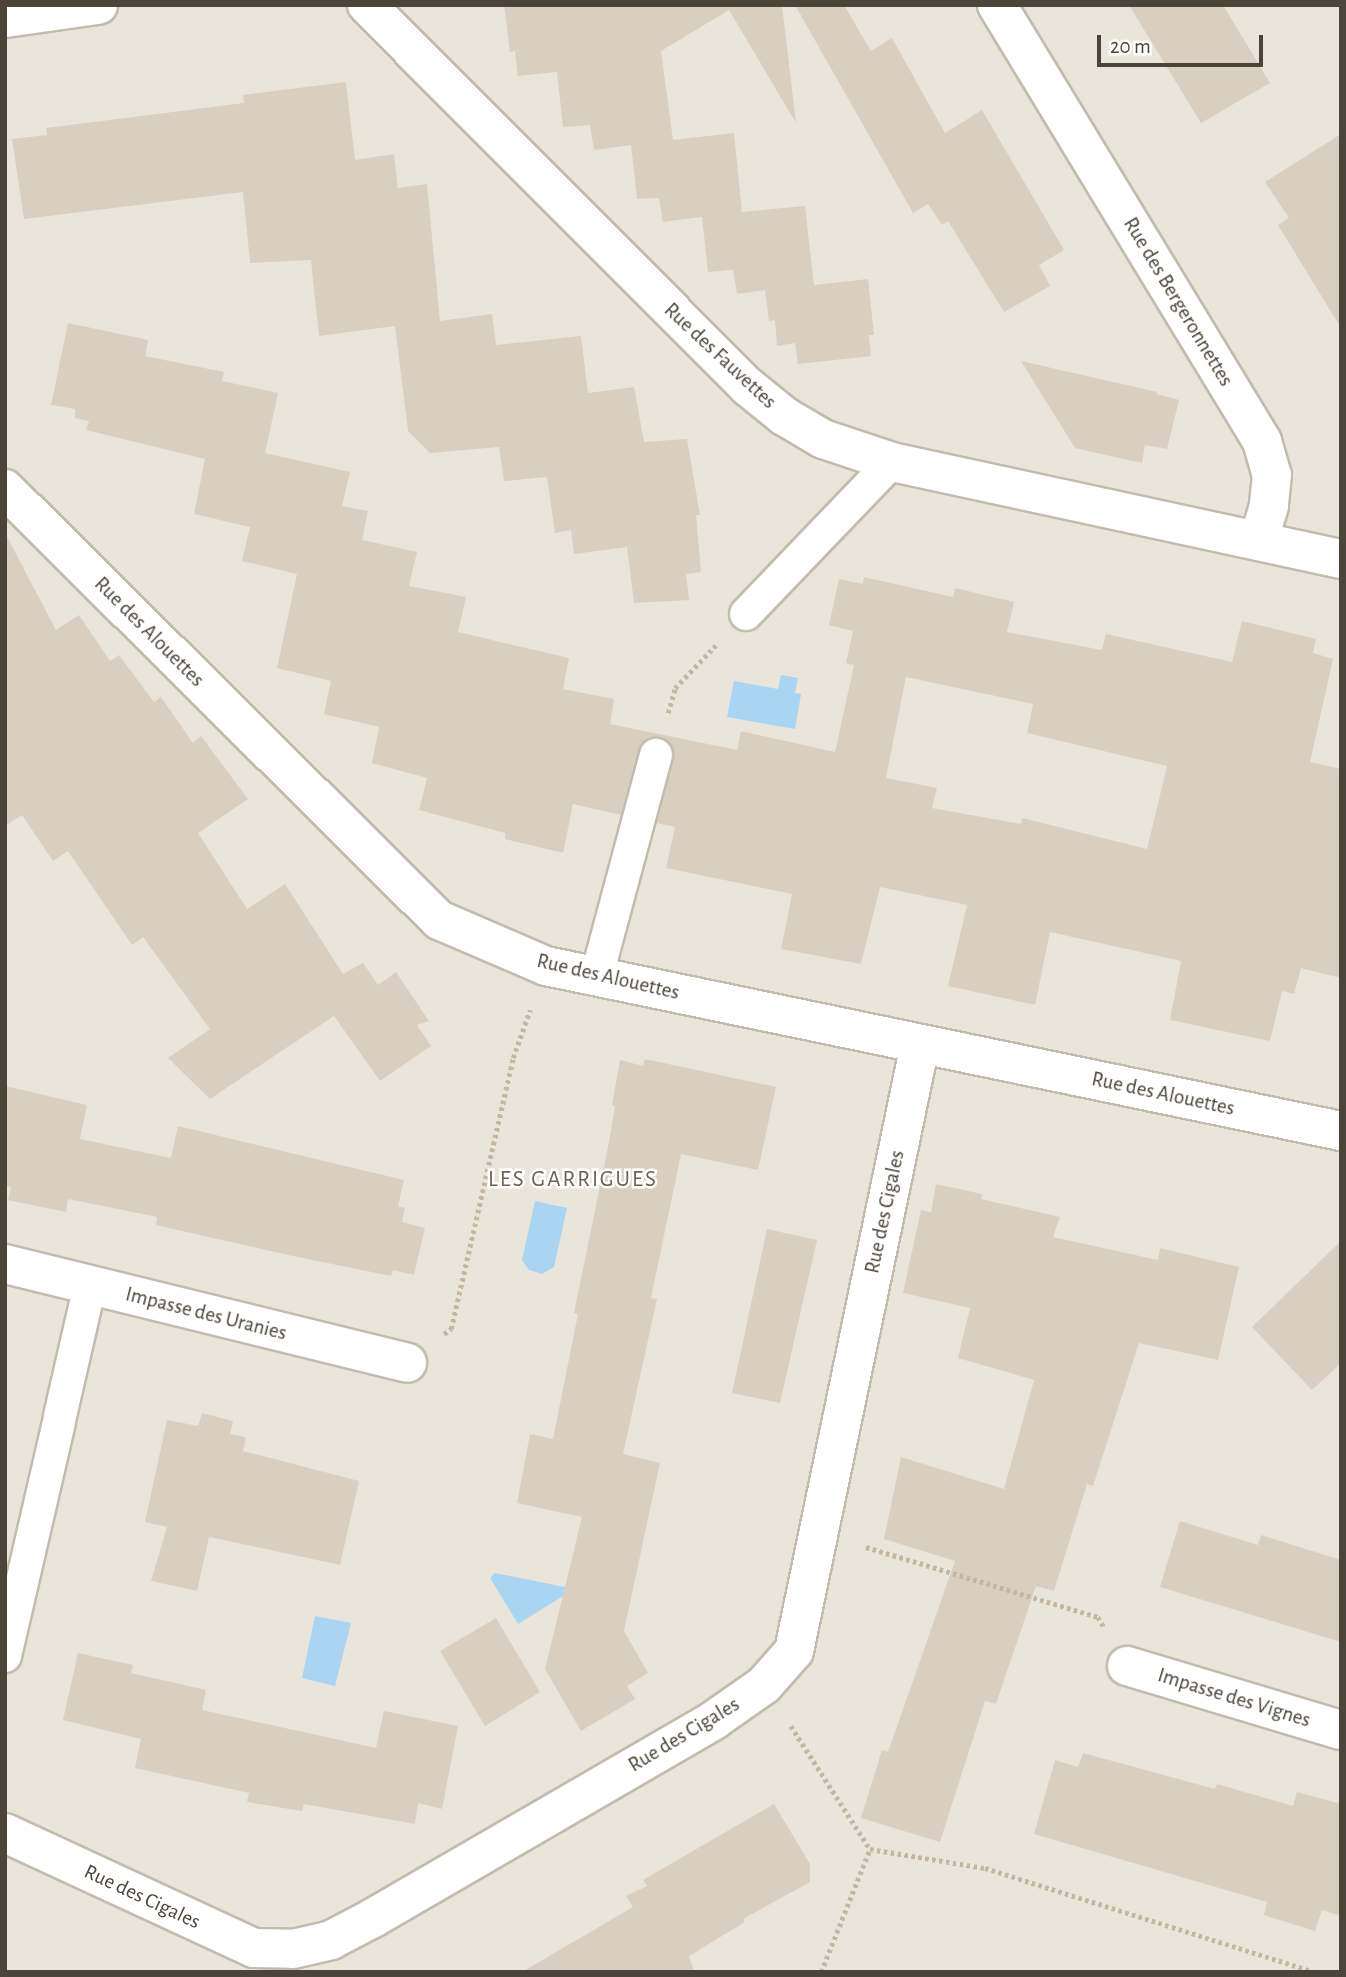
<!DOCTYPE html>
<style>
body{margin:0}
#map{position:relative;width:1346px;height:1977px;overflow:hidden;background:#f6f3ec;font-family:"Alegreya Sans",sans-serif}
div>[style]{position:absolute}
.residential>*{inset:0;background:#eae5da}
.water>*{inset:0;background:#a9d4f2}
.building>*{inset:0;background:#d8cfc1}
.path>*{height:4.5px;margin-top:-2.25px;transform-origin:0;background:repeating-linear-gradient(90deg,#c4b79f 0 3.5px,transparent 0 7px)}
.roads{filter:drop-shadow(2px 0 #c2bbae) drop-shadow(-2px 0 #c2bbae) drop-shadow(0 2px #c2bbae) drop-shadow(0 -2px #c2bbae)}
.lane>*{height:32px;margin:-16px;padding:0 16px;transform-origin:16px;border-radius:16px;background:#fff}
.street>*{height:38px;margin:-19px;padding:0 19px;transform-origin:19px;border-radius:19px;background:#fff}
span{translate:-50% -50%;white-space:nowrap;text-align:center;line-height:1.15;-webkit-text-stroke:5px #fff;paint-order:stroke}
.street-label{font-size:21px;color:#4b4439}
.neighbourhood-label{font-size:23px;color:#6e6250;letter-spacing:2px}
.frame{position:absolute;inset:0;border:7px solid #4b4439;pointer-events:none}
.scale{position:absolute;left:1097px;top:35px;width:166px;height:32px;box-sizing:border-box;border:4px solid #4b4439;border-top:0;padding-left:9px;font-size:21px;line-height:24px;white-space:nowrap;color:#4b4439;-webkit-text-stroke:5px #fff;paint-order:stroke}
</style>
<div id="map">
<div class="residential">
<div style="clip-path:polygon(5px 5px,1341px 5px,1341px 1972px,5px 1972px)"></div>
</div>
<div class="water">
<div style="clip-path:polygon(781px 675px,798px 678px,795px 693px,801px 694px,795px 729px,727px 717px,734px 681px,778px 689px)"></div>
<div style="clip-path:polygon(535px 1201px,567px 1208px,554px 1267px,542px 1274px,529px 1270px,522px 1260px)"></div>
<div style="clip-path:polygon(495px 1573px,565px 1587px,568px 1593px,518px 1624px,490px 1578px)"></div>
<div style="clip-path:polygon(315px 1616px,351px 1623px,335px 1686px,302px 1678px)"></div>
</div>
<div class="building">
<div style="clip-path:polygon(504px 5px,782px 5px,796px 123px,729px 10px,661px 51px,673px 140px,734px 133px,742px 212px,805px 206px,814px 285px,868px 279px,874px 335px,869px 335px,871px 356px,798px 364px,795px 343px,777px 346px,775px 320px,769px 321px,765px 290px,737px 294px,733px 270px,708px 272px,702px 217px,663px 222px,659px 198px,637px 199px,631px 145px,594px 150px,590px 125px,563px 127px,557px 72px,518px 76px,515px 51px,510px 52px)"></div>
<div style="clip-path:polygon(795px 5px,844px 5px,871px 51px,892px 38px,945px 133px,982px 110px,1064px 250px,1039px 265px,1050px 286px,1004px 312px,948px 221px,942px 225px,928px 204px,913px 213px)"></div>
<div style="clip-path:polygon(1129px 5px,1223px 5px,1270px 83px,1201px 123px)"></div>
<div style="clip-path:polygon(346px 82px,355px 160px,394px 154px,398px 188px,427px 184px,440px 321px,492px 314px,496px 345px,581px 336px,588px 393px,634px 387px,644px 442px,687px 439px,700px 515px,696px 515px,701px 572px,686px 574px,689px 600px,634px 603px,627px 547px,574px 554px,571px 530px,555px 533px,547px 477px,504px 481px,499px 447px,430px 453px,408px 431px,395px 326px,319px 336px,311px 260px,250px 263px,243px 192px,24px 219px,12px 139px,47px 135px,46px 128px,244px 103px,243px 95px)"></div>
<div style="clip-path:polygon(1341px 134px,1341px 328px,1278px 225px,1289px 218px,1265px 182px)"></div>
<div style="clip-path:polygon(evenodd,68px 323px,148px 340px,145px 356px,224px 372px,222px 381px,278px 393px,265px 453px,350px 472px,342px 506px,368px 511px,362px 540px,417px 552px,409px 586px,466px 597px,458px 632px,569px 658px,563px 689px,614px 699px,610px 724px,737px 750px,741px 731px,835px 752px,854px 665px,846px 663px,853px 631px,829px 625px,839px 579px,863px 584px,864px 577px,953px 597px,955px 588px,1014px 602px,1007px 632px,1102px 650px,1106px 634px,1232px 662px,1242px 621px,1316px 639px,1313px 653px,1333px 659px,1310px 762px,1341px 769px,1341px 978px,1301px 968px,1294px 994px,1282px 991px,1270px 1041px,1170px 1020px,1181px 961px,1050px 932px,1035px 1005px,948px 986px,967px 905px,880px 887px,861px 964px,781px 949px,792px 894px,666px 868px,675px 827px,657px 823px,674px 751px,668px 742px,660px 737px,644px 742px,639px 750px,621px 815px,573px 804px,563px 853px,505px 839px,505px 833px,419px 810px,427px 778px,372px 763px,379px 727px,324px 714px,331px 681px,277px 668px,297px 574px,242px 561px,250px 527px,194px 514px,205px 459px,86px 430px,89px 421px,75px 418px,75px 409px,51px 405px,68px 323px,906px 677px,1033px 704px,1027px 733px,1167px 766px,1147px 849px,1022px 818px,1021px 824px,932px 808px,937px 788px,886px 778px,906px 677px)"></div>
<div style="clip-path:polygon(1021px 361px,1157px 392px,1157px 394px,1179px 400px,1167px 449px,1145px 445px,1142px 463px,1075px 448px)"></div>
<div style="clip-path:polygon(5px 533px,56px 630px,79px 615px,110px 661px,119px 655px,154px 702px,161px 697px,193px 743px,201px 736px,248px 799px,198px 833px,247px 909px,285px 884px,343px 974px,363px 963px,378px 985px,396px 972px,429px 1021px,417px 1025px,431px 1046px,380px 1081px,334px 1016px,210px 1099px,168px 1058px,210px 1029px,143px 937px,132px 945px,68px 851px,53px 861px,22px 815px,5px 826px)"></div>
<div style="clip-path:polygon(645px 1059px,776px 1087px,758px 1170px,681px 1154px,651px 1298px,657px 1299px,623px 1454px,660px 1463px,624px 1631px,648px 1673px,627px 1686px,635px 1699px,581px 1731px,545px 1669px,582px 1517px,517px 1503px,530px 1434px,553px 1439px,578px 1314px,574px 1313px,610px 1137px,615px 1106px,612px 1105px,620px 1060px,643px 1066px)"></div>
<div style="clip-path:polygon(5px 1086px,87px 1105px,80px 1139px,171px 1158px,178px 1126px,404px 1180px,398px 1206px,405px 1208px,402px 1222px,425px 1228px,414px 1275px,393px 1270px,391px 1276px,288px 1255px,156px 1225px,157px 1217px,68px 1199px,66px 1212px,8px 1200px,11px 1187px,5px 1185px)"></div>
<div style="clip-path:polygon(936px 1184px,982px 1194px,981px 1199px,1060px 1217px,1053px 1237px,1158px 1260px,1160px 1248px,1239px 1267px,1218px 1360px,1139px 1343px,1093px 1486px,1087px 1484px,1054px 1591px,1036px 1586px,996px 1704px,985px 1701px,940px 1842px,861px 1818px,882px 1750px,888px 1752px,955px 1561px,884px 1539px,901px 1457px,1004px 1489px,1034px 1380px,958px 1358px,970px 1308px,903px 1293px,921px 1210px,931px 1212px)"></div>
<div style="clip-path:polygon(767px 1229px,817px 1240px,780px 1403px,732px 1393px)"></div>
<div style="clip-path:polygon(1341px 1241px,1341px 1363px,1312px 1390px,1252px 1327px)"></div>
<div style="clip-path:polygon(202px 1413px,233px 1421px,230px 1434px,246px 1437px,243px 1451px,359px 1481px,340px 1565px,209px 1537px,197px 1591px,151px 1581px,167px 1527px,145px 1522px,167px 1420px,198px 1426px)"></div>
<div style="clip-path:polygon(1180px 1521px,1258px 1545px,1261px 1535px,1341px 1560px,1341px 1642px,1160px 1587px)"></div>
<div style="clip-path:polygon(496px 1618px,540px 1692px,485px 1726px,440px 1651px)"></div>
<div style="clip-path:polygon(78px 1653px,133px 1665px,131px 1673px,206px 1690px,202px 1710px,376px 1748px,384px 1711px,458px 1726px,442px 1809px,418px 1803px,415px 1824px,304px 1804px,302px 1811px,247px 1802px,249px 1793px,135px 1768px,141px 1739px,63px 1720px)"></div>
<div style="clip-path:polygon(1083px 1753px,1215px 1789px,1217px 1784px,1293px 1806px,1297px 1792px,1341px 1804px,1341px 1916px,1322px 1910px,1315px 1931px,1264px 1915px,1267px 1902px,1034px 1834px,1055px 1760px,1078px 1767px)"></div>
<div style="clip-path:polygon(774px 1804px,810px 1864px,810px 1882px,743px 1919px,745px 1922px,689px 1956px,694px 1972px,522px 1972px,633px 1907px,626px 1896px,647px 1886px,643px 1880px)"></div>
</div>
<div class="path">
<div style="left:668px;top:713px;width:26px;rotate:-74deg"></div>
<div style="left:675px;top:688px;width:59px;rotate:-46.4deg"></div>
<div style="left:444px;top:1334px;width:9px;rotate:-36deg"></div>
<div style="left:451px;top:1329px;width:278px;rotate:-77.1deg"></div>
<div style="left:513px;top:1058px;width:51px;rotate:-70.5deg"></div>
<div style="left:866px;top:1547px;width:242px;rotate:16.8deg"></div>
<div style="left:1098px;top:1617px;width:12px;rotate:59deg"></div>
<div style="left:791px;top:1726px;width:146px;rotate:57.3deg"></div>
<div style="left:821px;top:1972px;width:132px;rotate:-68.3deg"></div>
<div style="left:870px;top:1849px;width:117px;rotate:9.4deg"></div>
<div style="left:985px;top:1868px;width:346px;rotate:17.5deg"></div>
</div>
<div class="roads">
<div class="lane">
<div style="left:746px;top:614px;width:211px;rotate:-46.2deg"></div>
<div style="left:597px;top:975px;width:228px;rotate:-75deg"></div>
<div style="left:60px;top:1416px;width:134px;rotate:-77.1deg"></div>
<div style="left:5px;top:1656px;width:239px;rotate:-77deg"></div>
</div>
<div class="street">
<div style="left:367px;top:5px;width:538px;rotate:45.08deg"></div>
<div style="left:747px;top:386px;width:48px;rotate:39deg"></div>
<div style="left:784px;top:416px;width:45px;rotate:30.5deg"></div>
<div style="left:823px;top:439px;width:73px;rotate:18.4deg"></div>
<div style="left:892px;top:462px;width:459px;rotate:12.2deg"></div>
<div style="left:997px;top:5px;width:510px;rotate:58.71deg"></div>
<div style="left:1262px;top:441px;width:35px;rotate:74deg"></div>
<div style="left:1272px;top:475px;width:31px;rotate:96deg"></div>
<div style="left:1269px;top:506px;width:34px;rotate:107deg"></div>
<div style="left:5px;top:18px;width:94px;rotate:-8deg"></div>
<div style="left:5px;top:489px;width:612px;rotate:44.8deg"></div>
<div style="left:439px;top:920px;width:116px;rotate:23.3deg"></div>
<div style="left:546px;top:966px;width:812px;rotate:11.73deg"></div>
<div style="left:5px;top:1264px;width:414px;rotate:13.8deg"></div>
<div style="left:1127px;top:1666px;width:223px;rotate:16.7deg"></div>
<div style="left:5px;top:1833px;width:274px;rotate:24.8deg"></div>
<div style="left:254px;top:1948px;width:39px;rotate:1deg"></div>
<div style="left:293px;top:1949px;width:39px;rotate:-13deg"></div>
<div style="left:331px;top:1940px;width:47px;rotate:-27.6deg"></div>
<div style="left:373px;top:1918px;width:394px;rotate:-30.1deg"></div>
<div style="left:714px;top:1720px;width:61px;rotate:-35deg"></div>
<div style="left:764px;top:1685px;width:45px;rotate:-48.6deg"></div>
<div style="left:794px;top:1651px;width:620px;rotate:-78.27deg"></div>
</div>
</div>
<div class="street-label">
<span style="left:1178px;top:302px;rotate:59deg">Rue des Bergeronnettes</span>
<span style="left:720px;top:356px;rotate:43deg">Rue des Fauvettes</span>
<span style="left:149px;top:632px;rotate:45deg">Rue des Alouettes</span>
<span style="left:608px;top:977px;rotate:13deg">Rue des Alouettes</span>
<span style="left:1163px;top:1094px;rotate:12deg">Rue des Alouettes</span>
<span style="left:885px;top:1212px;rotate:-78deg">Rue des Cigales</span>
<span style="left:206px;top:1314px;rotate:14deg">Impasse des Uranies</span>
<span style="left:1234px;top:1698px;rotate:17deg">Impasse des Vignes</span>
<span style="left:684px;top:1735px;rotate:-31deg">Rue des Cigales</span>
<span style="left:142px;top:1897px;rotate:25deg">Rue des Cigales</span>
</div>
<div class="neighbourhood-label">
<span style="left:573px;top:1180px">LES GARRIGUES</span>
</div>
<div class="frame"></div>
<div class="scale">20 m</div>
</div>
